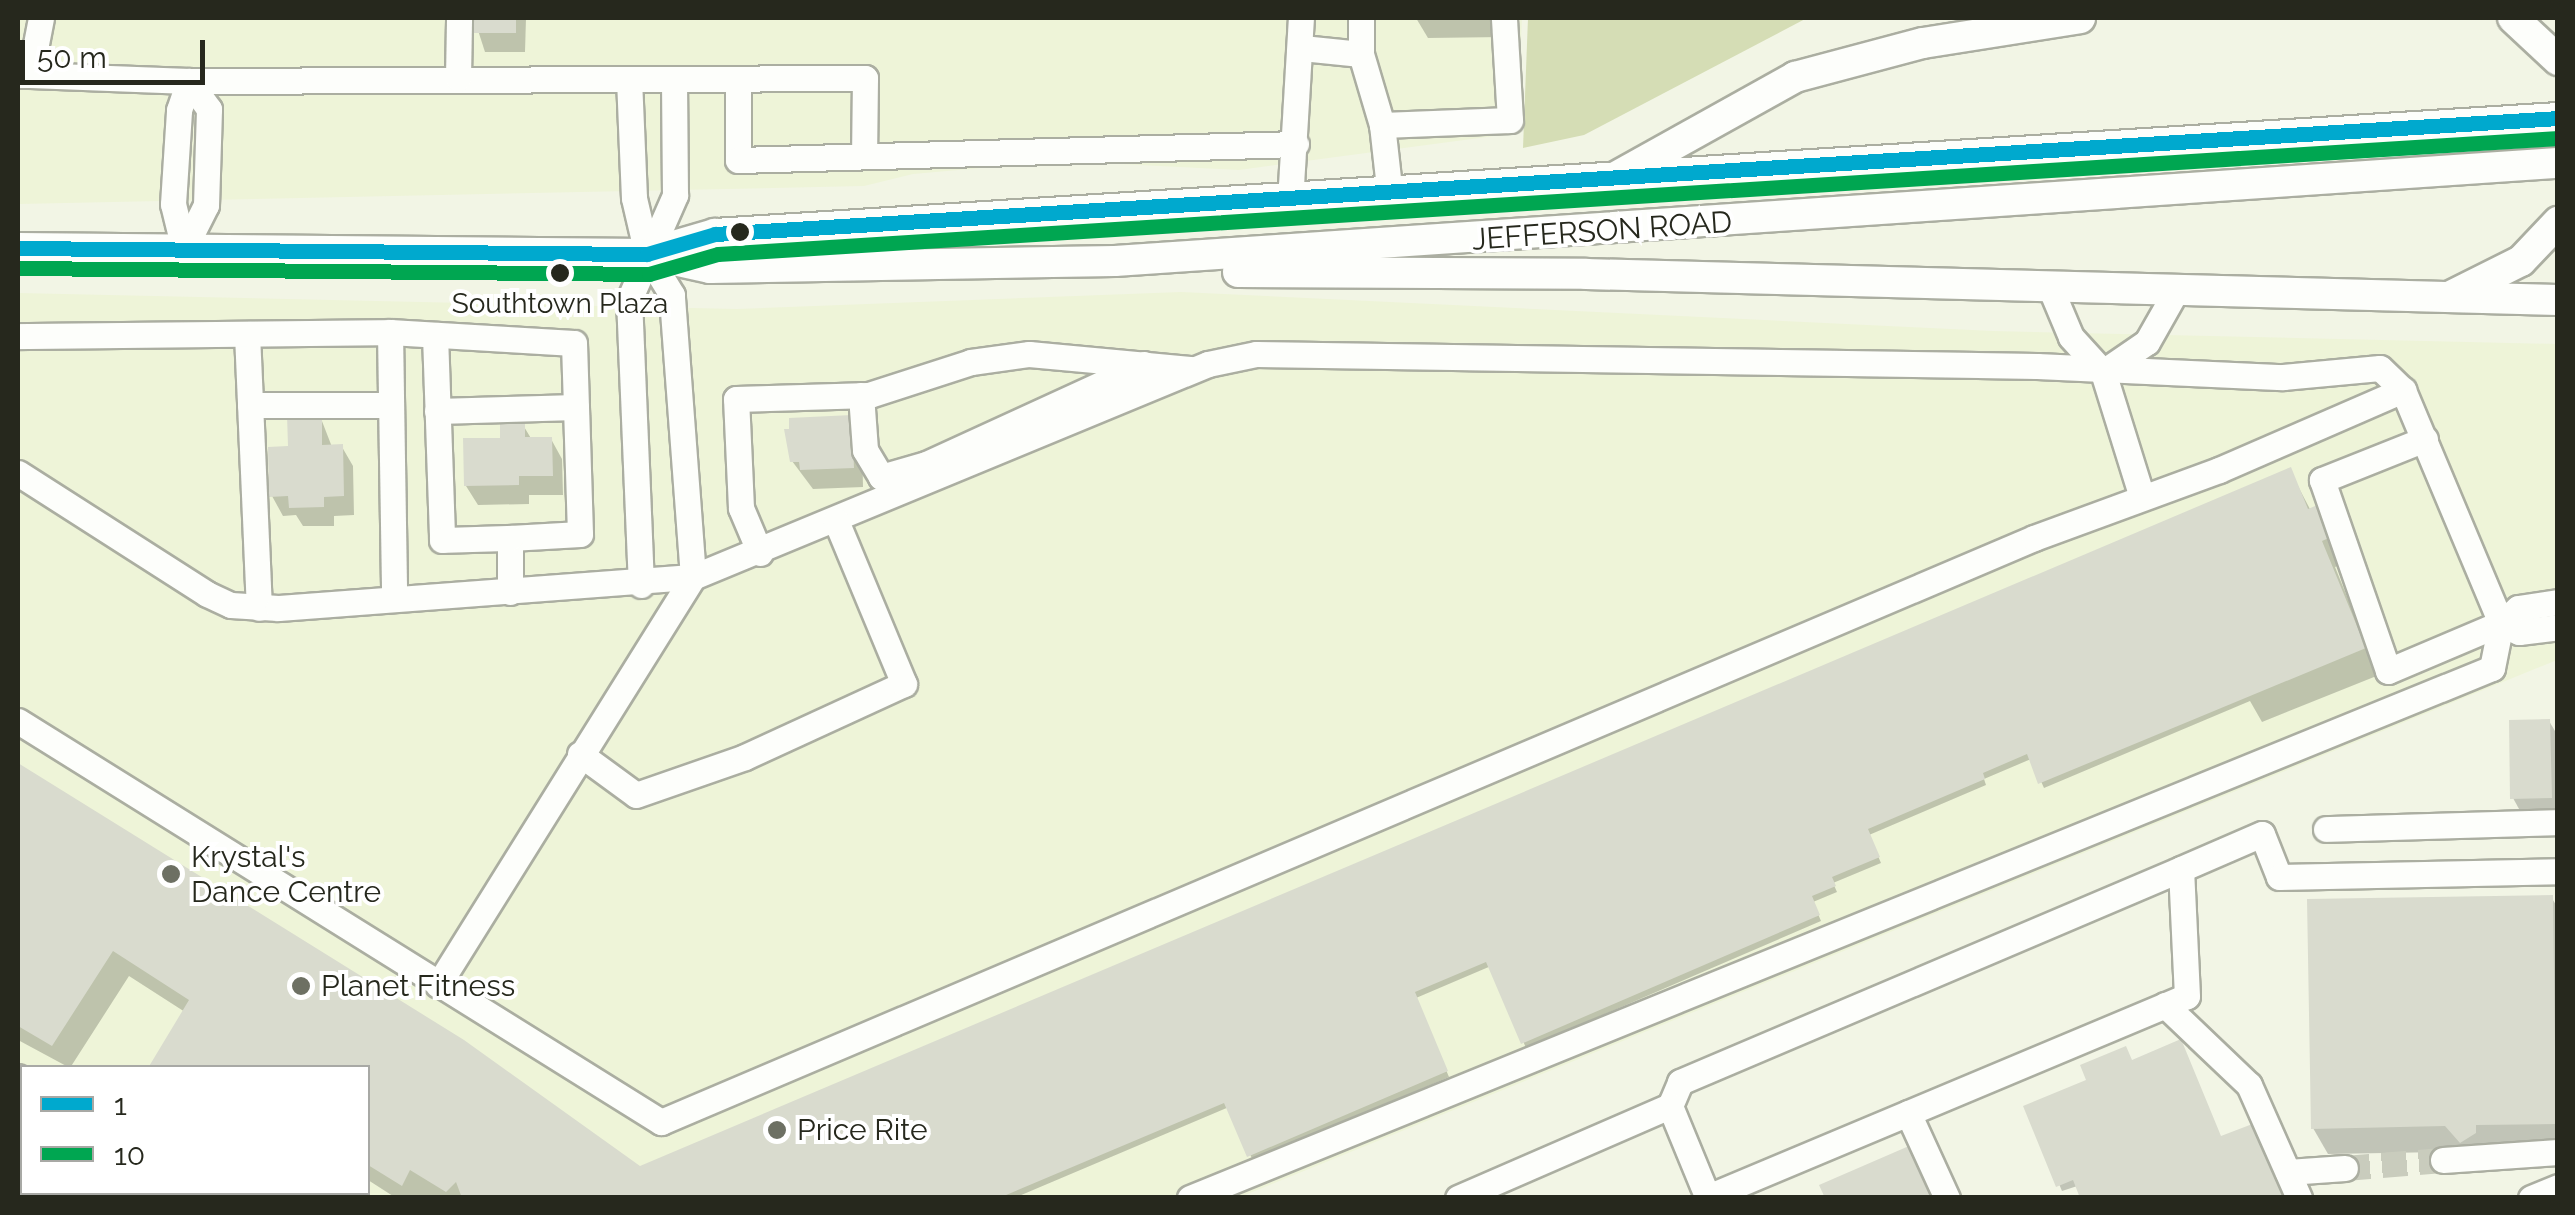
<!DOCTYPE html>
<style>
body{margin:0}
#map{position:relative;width:2575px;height:1215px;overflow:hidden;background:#f2f5e5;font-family:Raleway,sans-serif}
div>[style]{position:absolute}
.built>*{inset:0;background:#eef4d8}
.forest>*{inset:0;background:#d5ddb5}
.shadow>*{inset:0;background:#0003}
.building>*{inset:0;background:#d9dbce}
.minor-tunnel>*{height:25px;margin-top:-12.5px;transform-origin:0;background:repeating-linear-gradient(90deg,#c9ccbd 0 25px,transparent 0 37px)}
.roads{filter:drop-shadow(2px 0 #abaea1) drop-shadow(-2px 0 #abaea1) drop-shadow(0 2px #abaea1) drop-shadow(0 -2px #abaea1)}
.minor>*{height:25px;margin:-12.5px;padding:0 12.5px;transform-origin:12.5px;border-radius:12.5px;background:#fdfefb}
.major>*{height:30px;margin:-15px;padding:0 15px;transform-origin:15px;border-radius:15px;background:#fdfefb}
.bus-1>*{height:15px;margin:-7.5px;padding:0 7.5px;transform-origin:7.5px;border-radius:7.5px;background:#00a9ce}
.bus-2>*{height:15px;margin:-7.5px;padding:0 7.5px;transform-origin:7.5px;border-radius:7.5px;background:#00a651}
.dots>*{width:28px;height:28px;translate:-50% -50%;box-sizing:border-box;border:5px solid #fff;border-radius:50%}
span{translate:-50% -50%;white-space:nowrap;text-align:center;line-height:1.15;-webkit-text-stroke:8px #fff;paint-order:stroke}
.bus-label{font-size:28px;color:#26281d}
.street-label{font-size:30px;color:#26281d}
.poi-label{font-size:30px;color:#26281d}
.left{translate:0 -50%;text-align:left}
.frame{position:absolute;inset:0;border:20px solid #26281d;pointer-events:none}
.legend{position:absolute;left:20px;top:1065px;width:350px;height:130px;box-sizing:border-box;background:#fff;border:2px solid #a8a9a5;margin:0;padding:12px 18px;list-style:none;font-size:30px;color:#26281d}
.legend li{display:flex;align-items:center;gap:20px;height:50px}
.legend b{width:50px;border:2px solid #a8a9a5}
.scale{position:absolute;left:20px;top:40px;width:185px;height:45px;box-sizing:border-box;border:5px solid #26281d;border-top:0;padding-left:12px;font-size:30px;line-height:35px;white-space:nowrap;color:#26281d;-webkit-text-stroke:8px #fff;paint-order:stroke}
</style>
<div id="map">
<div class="built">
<div style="clip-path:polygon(18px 18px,1522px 18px,1517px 133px,1239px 170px,1061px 161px,913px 174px,864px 186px,18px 204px)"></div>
<div style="clip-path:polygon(1181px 292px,1993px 331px,2557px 344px,2557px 660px,1240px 1197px,163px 1197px,155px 1193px,368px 1192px,368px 1068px,22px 1068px,22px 1108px,18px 1105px,18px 293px,737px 309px)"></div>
</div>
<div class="forest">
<div style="clip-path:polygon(1528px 18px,1807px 18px,1584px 135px,1523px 148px)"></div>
</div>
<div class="shadow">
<div style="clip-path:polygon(474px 18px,526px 18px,525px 52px,485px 52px)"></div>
<div style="clip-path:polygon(1416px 18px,1503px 18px,1503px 37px,1428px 38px)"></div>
<div style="clip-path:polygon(320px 416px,332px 447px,342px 447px,353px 466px,354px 515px,334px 516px,334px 526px,303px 526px,296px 515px,283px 516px,272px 496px,290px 448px)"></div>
<div style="clip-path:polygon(523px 425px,532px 440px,551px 439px,562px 459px,563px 495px,529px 495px,529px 504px,478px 505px,466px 486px)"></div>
<div style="clip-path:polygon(862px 437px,863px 487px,813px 489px,792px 461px)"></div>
<div style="clip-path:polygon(2290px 471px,2311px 511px,2353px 560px,2335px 567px,2379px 675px,2262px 722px,2250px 701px,2044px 788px,2031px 759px,1984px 779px,1986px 785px,1869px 835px,1881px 863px,1833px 883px,1837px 892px,1813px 902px,1821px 921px,1526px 1048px,1491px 966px,1416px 998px,1449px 1077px,1253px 1161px,1229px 1107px,1014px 1198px,396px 1198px,368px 1180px,368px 1068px,185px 1012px,129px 976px,70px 1068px,18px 1040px,18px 764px,463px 1043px,640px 1169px)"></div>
<div style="clip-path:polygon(2549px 721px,2558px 736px,2558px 817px,2524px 818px,2513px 798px)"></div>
<div style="clip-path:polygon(2551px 897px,2558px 908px,2558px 1150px,2328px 1154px,2313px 1128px)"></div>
<div style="clip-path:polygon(2131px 1063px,2221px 1139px,2062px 1191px,2026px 1107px)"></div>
<div style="clip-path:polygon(243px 1192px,301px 1192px,297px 1198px)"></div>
</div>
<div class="building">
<div style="clip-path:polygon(472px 18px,516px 18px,516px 33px,471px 33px)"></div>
<div style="clip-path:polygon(322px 414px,322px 445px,343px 444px,344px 496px,324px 497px,324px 507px,289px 508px,288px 496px,269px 497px,268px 447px,288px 446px,287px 415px)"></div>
<div style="clip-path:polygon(852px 415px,854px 468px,800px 470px,799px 462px,790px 462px,784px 429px,789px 429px,789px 418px)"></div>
<div style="clip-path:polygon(500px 423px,525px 423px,525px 437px,552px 437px,553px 476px,519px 476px,519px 485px,464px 486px,463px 438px,500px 438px)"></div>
<div style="clip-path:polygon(2291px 467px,2308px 509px,2327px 501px,2340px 533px,2322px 541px,2366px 648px,2038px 784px,2027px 754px,1983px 773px,1985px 779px,1868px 829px,1880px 857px,1832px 877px,1836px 886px,1812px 896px,1820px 915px,1521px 1044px,1486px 962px,1415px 992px,1448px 1071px,1247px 1157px,1224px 1103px,999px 1198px,462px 1198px,456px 1182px,446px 1192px,410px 1170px,402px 1186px,368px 1165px,368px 1068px,148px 1068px,189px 1000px,113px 951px,52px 1046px,18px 1026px,18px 763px,464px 1040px,640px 1166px)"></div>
<div style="clip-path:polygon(2550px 719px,2552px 798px,2510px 799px,2509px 720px)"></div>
<div style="clip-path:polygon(2553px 895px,2556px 1124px,2476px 1125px,2476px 1133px,2460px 1143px,2445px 1126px,2311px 1129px,2307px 899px)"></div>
<div style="clip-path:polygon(2181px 1039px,2221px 1136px,2255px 1123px,2286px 1198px,2080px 1198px,2073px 1180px,2056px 1187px,2023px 1106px,2086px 1080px,2080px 1065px,2126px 1046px,2132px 1060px)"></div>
<div style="clip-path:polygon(1909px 1146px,1932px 1198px,1825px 1198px,1819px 1185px)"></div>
</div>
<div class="minor-tunnel">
<div style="left:2345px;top:1168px;width:98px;rotate:-4.7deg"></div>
</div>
<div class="roads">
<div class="minor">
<div style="left:1302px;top:48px;width:59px;rotate:5.8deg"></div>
<div style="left:1361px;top:54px;width:36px;rotate:-90deg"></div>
<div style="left:1361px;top:54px;width:74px;rotate:73.5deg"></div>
<div style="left:18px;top:75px;width:12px"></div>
<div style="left:30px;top:75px;width:58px;rotate:-79.1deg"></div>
<div style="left:30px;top:75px;width:159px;rotate:2.2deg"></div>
<div style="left:189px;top:81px;width:676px;rotate:-0.25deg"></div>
<div style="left:865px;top:78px;width:77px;rotate:90.7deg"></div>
<div style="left:458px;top:78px;width:60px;rotate:-89deg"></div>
<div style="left:738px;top:81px;width:79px;rotate:90deg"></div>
<div style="left:738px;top:160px;width:558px;rotate:-1.64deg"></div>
<div style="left:1390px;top:196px;width:71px;rotate:-96.4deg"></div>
<div style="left:1382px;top:125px;width:128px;rotate:-2.2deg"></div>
<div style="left:1510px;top:120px;width:102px;rotate:-93.4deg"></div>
<div style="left:1290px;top:202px;width:184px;rotate:-86.6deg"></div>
<div style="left:184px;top:249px;width:49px;rotate:-63.4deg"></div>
<div style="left:206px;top:205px;width:96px;rotate:-88.2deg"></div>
<div style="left:209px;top:109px;width:34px;rotate:-126deg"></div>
<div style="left:184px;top:249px;width:46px;rotate:-103.7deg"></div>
<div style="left:173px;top:204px;width:94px;rotate:-86.3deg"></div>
<div style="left:179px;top:110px;width:31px;rotate:-71deg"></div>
<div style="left:2050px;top:287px;width:54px;rotate:67.2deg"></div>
<div style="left:2071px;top:337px;width:47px;rotate:47.6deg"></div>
<div style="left:2103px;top:372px;width:128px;rotate:72.7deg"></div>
<div style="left:390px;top:332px;width:184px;rotate:3.4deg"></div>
<div style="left:574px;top:343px;width:191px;rotate:88.2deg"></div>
<div style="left:580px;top:534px;width:70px;rotate:176.7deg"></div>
<div style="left:510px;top:538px;width:54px;rotate:90deg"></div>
<div style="left:247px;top:334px;width:274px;rotate:87.5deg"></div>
<div style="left:435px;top:335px;width:205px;rotate:88deg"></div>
<div style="left:442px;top:540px;width:68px;rotate:-1.7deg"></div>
<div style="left:18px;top:336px;width:372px;rotate:-0.6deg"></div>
<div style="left:390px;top:332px;width:266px;rotate:89.1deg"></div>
<div style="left:2103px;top:372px;width:53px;rotate:-34.3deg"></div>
<div style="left:2147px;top:342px;width:59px;rotate:-60.4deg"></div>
<div style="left:861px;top:395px;width:55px;rotate:85.8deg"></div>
<div style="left:865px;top:450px;width:31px;rotate:59deg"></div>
<div style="left:881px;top:477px;width:47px;rotate:-16.1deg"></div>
<div style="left:926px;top:464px;width:240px;rotate:-24.6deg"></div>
<div style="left:250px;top:405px;width:141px"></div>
<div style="left:437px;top:411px;width:139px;rotate:-1.6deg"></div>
<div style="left:2425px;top:439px;width:111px;rotate:158.3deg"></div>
<div style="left:2322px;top:480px;width:202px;rotate:70.9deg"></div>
<div style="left:2388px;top:671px;width:123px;rotate:-23deg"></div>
<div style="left:2501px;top:623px;width:23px;rotate:-41deg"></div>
<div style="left:2518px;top:608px;width:40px;rotate:-8.5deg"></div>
<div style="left:18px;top:473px;width:224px;rotate:32.6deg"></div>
<div style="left:207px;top:594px;width:26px;rotate:25deg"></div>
<div style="left:231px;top:605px;width:47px;rotate:3.7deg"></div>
<div style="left:278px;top:608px;width:416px;rotate:-4.3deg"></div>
<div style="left:693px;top:577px;width:557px;rotate:-22.47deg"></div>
<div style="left:1208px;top:364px;width:49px;rotate:-11.8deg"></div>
<div style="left:1256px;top:354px;width:781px;rotate:0.88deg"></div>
<div style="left:2037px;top:366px;width:246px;rotate:2.6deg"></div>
<div style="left:2283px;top:377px;width:97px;rotate:-5.3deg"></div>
<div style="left:2380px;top:368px;width:32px;rotate:44deg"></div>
<div style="left:2403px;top:390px;width:253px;rotate:67.2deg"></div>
<div style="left:2501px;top:623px;width:46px;rotate:101.3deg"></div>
<div style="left:2492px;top:668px;width:1406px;rotate:157.85deg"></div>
<div style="left:760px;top:553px;width:49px;rotate:-112.9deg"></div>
<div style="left:741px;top:508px;width:109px;rotate:-92.6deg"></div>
<div style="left:736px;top:399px;width:133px;rotate:-1.7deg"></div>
<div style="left:869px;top:395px;width:107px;rotate:-17.9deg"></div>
<div style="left:971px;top:362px;width:59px;rotate:-7.9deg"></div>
<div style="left:1029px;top:354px;width:164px;rotate:5.3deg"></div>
<div style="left:641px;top:585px;width:285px;rotate:-92.4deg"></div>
<div style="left:629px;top:300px;width:115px;rotate:-66.3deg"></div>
<div style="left:675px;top:195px;width:116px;rotate:-90.5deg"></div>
<div style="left:2501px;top:623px;width:20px;rotate:27deg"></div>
<div style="left:2519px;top:632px;width:39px;rotate:-7deg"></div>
<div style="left:18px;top:721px;width:758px;rotate:31.95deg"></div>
<div style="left:661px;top:1122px;width:1492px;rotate:-23.04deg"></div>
<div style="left:2034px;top:538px;width:197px;rotate:-20.2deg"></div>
<div style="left:2219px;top:470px;width:201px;rotate:-23.5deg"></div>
<div style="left:580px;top:754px;width:69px;rotate:36.2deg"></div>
<div style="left:636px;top:795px;width:115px;rotate:-19.2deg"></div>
<div style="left:745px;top:757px;width:175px;rotate:-24.7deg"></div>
<div style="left:904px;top:684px;width:177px;rotate:-112.6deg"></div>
<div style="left:2326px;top:829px;width:232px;rotate:-1.7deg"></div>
<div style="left:438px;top:985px;width:481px;rotate:-58deg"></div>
<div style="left:693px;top:577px;width:283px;rotate:-94.3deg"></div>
<div style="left:672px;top:295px;width:48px;rotate:-121.4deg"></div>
<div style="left:647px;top:254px;width:57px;rotate:-103.1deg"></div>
<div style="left:634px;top:198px;width:119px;rotate:-92.4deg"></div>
<div style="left:2165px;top:1005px;width:116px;rotate:43.6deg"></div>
<div style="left:2249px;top:1085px;width:124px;rotate:66.1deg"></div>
<div style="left:18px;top:1077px;width:5px;rotate:37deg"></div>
<div style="left:1670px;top:1106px;width:26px;rotate:-67deg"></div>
<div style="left:1680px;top:1082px;width:544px;rotate:-23.03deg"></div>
<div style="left:1908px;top:1113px;width:94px;rotate:65.4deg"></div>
<div style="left:2443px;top:1160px;width:115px;rotate:-4deg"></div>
<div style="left:2288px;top:1172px;width:57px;rotate:-4deg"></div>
<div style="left:195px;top:1192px;width:10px;rotate:37deg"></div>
<div style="left:1708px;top:1197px;width:519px;rotate:-22.76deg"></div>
<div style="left:2187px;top:996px;width:127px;rotate:-92.7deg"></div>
<div style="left:2181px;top:869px;width:88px;rotate:-23.4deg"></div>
<div style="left:2262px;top:834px;width:46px;rotate:68.4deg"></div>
<div style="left:2279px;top:877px;width:279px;rotate:-1.2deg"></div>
<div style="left:1458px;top:1198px;width:231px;rotate:-23.5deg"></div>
<div style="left:1670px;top:1106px;width:100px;rotate:67.6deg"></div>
<div style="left:2531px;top:1198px;width:29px;rotate:-22deg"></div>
</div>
<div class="major">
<div style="left:2513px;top:18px;width:62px;rotate:43deg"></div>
<div style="left:1612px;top:179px;width:210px;rotate:-29.1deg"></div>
<div style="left:1795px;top:77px;width:132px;rotate:-14.9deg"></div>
<div style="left:1923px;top:43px;width:159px;rotate:-9deg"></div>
<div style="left:18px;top:248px;width:629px;rotate:0.55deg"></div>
<div style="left:647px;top:254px;width:65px;rotate:12.5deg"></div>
<div style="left:710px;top:268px;width:405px;rotate:-1deg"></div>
<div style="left:1115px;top:261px;width:1446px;rotate:-3.89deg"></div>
<div style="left:650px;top:253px;width:68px;rotate:-16.3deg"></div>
<div style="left:715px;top:234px;width:1847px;rotate:-3.6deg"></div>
<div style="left:1238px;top:272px;width:348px;rotate:0.3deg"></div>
<div style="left:1586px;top:274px;width:972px;rotate:1.53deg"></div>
<div style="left:2449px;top:297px;width:80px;rotate:-26.6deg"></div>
<div style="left:2521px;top:261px;width:54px;rotate:-46.5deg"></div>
</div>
</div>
<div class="bus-1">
<div style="left:18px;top:248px;width:629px;rotate:0.55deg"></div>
<div style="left:647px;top:254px;width:71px;rotate:-16.4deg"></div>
<div style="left:715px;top:234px;width:1847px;rotate:-3.6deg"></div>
</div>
<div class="bus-2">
<div style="left:18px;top:268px;width:631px;rotate:0.54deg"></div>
<div style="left:649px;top:274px;width:72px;rotate:-16.2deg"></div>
<div style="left:718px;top:254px;width:1844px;rotate:-3.61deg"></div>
</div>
<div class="dots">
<div style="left:740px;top:232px;background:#26281d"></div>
<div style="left:560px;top:273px;background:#26281d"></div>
<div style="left:171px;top:874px;background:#6d7063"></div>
<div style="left:301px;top:986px;background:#6d7063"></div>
<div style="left:777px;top:1130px;background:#6d7063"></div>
</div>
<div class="bus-label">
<span style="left:560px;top:304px">Southtown Plaza</span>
</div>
<div class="street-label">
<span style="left:1602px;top:231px;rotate:-4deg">JEFFERSON ROAD</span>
</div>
<div class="poi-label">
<span class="left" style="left:191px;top:874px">Krystal's<br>Dance Centre</span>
<span class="left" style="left:321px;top:986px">Planet Fitness</span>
<span class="left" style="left:797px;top:1130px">Price Rite</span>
</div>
<div class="frame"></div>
<ul class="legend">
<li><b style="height:12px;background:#00a9ce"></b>1</li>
<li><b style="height:12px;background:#00a651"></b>10</li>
</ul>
<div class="scale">50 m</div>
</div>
